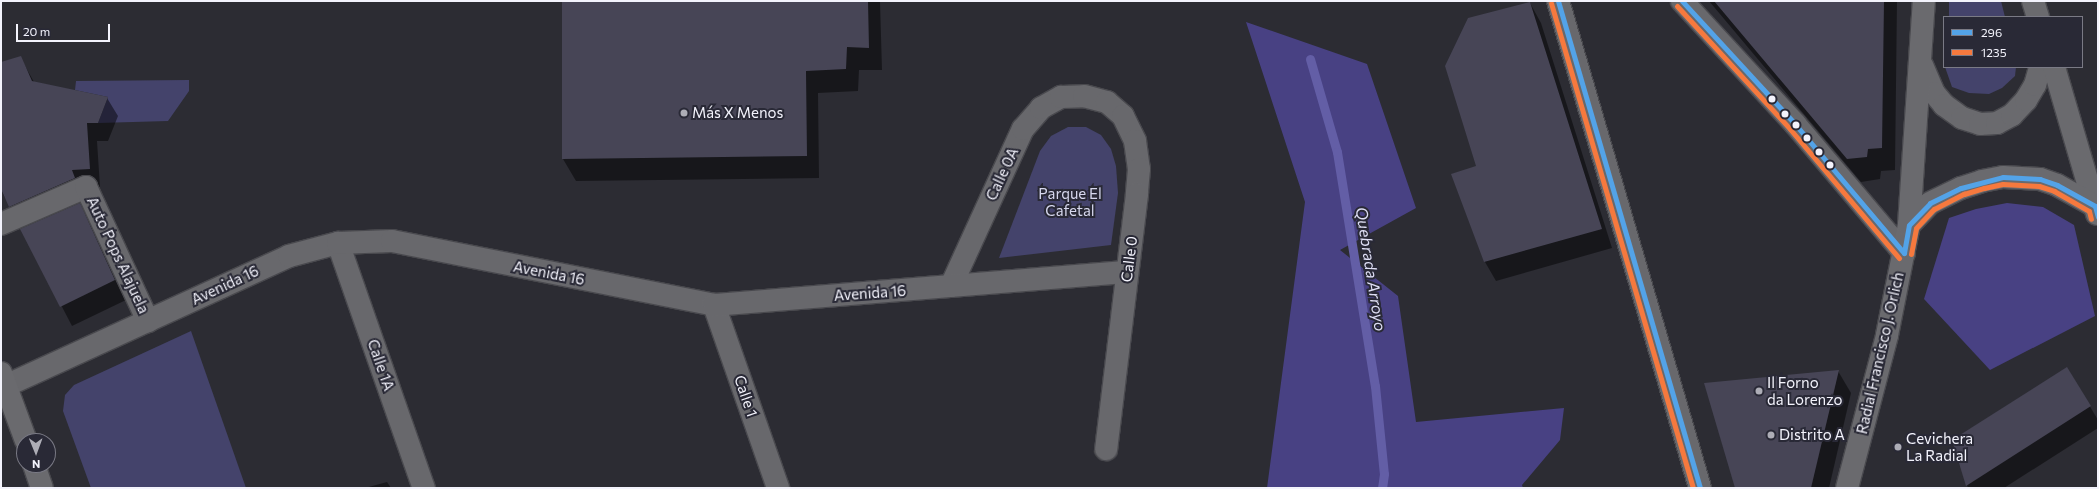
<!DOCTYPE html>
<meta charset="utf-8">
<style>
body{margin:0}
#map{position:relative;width:2099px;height:489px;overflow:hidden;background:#2c2c33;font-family:Commissioner,sans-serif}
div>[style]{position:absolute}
.green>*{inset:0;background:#44436b}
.forest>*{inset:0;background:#484183}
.shadow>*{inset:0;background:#0007}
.stream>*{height:9px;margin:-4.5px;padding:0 4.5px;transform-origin:4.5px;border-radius:4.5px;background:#635ea6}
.building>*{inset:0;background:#474556}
.roads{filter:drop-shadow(1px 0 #49494e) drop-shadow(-1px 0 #49494e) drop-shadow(0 1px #49494e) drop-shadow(0 -1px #49494e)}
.minor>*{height:22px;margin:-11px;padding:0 11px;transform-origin:11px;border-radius:11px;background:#68686c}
.major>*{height:22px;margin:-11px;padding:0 11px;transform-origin:11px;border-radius:11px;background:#6a6a6e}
.bus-1>*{height:5px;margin:-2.5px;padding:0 2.5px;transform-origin:2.5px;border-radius:2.5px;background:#53a3e8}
.bus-2>*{height:5px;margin:-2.5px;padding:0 2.5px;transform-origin:2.5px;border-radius:2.5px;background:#f6793e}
.dots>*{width:11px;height:11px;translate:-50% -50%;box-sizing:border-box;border:2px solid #292936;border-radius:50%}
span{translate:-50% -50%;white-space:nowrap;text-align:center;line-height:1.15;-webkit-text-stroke:4px #292936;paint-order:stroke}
.poi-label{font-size:15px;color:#f3f3fc}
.left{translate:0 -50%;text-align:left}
.street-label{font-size:15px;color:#f3f3fc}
.park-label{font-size:15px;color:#d7d8ee}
.water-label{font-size:16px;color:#dedef4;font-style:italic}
.frame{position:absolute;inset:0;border:2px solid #f3f3fc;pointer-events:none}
.legend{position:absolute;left:1943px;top:16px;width:140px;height:52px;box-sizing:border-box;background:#292936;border:1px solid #7a7a85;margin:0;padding:5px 7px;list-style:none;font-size:12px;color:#f3f3fc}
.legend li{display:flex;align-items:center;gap:8px;height:20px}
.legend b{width:20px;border:1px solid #7a7a85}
.north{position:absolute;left:16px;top:433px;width:40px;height:40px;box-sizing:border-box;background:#292936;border:1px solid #7a7a85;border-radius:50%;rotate:179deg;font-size:11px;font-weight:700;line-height:16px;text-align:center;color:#f3f3fc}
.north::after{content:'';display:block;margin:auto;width:14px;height:18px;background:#adadb6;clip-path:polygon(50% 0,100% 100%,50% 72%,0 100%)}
.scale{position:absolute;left:16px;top:24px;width:94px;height:18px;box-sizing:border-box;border:2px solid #f3f3fc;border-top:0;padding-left:5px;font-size:12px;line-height:14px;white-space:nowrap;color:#f3f3fc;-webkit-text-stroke:3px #292936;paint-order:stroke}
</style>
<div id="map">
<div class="green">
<div style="clip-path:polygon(1949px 1px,2001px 1px,2005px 17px,1949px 17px)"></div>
<div style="clip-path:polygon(1945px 67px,2016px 67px,2015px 76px,2002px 88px,1989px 94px,1969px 93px,1952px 87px)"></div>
<div style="clip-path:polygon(189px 80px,189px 91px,168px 121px,98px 123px,108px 97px,75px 90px,76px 81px)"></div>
<div style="clip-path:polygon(1068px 127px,1086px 127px,1101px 135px,1111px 149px,1116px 166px,1118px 193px,1111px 245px,999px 258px,1040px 151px,1051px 136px)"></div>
<div style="clip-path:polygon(191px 331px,246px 488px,91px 488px,63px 411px,65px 395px,74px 385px)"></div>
</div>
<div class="forest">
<div style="clip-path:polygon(1246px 22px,1367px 64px,1416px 208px,1340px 250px,1398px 296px,1416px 422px,1564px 408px,1560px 440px,1522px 485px,1523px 488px,1267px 488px,1305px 202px)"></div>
<div style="clip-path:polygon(2007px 203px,2043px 207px,2074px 225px,2095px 316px,1990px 370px,1924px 299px,1949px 218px,1976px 209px)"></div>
</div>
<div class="shadow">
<div style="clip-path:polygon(563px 1px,880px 1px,882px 70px,859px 70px,858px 91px,818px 93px,819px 178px,576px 181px,563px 159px)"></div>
<div style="clip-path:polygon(1709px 1px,1897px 1px,1895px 170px,1881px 171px,1880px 179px,1861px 182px)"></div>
<div style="clip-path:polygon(1530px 3px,1541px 23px,1612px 248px,1496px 281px,1485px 262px,1452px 174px,1478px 167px)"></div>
<div style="clip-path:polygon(20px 57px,34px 82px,107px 98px,118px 116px,108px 141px,97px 141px,100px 187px,81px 188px,20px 225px,3px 194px,1px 184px,1px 63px)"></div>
<div style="clip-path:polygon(79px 205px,90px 224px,126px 300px,72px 326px,22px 230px)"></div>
<div style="clip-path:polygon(2067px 368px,2098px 420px,2098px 428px,2004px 488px,1968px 488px,1953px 440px)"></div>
<div style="clip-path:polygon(1838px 371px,1851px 393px,1829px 488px,1736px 488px)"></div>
<div style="clip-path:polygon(387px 482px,391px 488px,365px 488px)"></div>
</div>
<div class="stream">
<div style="left:1310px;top:59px;width:97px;rotate:73.8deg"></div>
<div style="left:1337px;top:152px;width:237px;rotate:80.8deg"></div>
<div style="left:1375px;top:386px;width:88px;rotate:84.2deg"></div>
<div style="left:1384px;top:474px;width:14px;rotate:98deg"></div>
</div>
<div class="building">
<div style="clip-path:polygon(562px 1px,868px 1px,869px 48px,847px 47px,846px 69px,806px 71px,807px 156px,562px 159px)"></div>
<div style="clip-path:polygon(1714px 1px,1884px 1px,1882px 148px,1868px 149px,1867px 157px,1847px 159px)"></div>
<div style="clip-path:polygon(1530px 2px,1602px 229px,1484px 262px,1451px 174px,1476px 166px,1445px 66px,1468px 18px)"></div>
<div style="clip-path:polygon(21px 56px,32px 81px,108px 97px,98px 123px,87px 123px,90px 169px,72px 170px,75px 178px,9px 207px,1px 189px,1px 62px)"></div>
<div style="clip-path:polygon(80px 203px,115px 280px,60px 307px,20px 229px)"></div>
<div style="clip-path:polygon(2067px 367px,2091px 406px,1966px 486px,1952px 440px)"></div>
<div style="clip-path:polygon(1839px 370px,1811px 488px,1735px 488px,1704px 383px)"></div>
</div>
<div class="roads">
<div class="minor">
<div style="left:1558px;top:1px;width:507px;rotate:73.74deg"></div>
<div style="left:1682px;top:1px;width:167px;rotate:47.4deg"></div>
<div style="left:1795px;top:124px;width:169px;rotate:49.8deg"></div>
<div style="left:1px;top:224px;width:93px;rotate:-23.5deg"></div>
<div style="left:86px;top:187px;width:148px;rotate:65.2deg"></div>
<div style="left:338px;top:243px;width:260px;rotate:70.7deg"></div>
<div style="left:951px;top:286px;width:173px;rotate:-65.4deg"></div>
<div style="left:1023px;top:129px;width:28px;rotate:-49deg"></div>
<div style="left:1041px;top:108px;width:23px;rotate:-29deg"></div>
<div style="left:1061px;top:97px;width:23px;rotate:-2deg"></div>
<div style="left:1084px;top:96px;width:24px;rotate:15deg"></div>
<div style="left:1107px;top:102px;width:21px;rotate:41deg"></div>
<div style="left:1123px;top:116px;width:28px;rotate:64deg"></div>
<div style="left:1135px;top:141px;width:28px;rotate:82deg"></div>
<div style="left:1139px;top:169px;width:25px;rotate:95deg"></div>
<div style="left:1137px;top:194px;width:257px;rotate:96.9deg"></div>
<div style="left:714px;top:305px;width:194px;rotate:70.7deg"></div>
<div style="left:1px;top:388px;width:317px;rotate:-24.6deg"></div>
<div style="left:289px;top:256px;width:51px;rotate:-14.9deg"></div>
<div style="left:338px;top:243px;width:54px;rotate:-2.1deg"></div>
<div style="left:392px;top:241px;width:328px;rotate:11.2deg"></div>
<div style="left:714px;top:305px;width:414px;rotate:-4.6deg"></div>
</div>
<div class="major">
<div style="left:2033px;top:1px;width:17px;rotate:73deg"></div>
<div style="left:1922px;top:65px;width:30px;rotate:67deg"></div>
<div style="left:1934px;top:93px;width:16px;rotate:50deg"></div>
<div style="left:1944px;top:105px;width:22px;rotate:36deg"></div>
<div style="left:1962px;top:118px;width:19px;rotate:18deg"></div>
<div style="left:1980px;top:124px;width:17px;rotate:-3deg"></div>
<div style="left:1997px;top:123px;width:17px;rotate:-28deg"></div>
<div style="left:2012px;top:115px;width:21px;rotate:-47deg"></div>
<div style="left:2026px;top:100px;width:17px;rotate:-59deg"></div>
<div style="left:2035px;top:85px;width:19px;rotate:-74deg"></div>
<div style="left:2054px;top:67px;width:153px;rotate:73.7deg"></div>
<div style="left:1909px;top:225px;width:30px;rotate:-46deg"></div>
<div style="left:1930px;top:203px;width:34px;rotate:-26deg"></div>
<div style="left:1961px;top:188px;width:22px;rotate:-18deg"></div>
<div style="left:1982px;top:181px;width:21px;rotate:-11deg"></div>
<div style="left:2003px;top:177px;width:37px;rotate:3deg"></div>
<div style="left:2040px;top:179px;width:18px;rotate:19deg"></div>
<div style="left:2057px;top:185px;width:43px;rotate:28.9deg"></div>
<div style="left:1px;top:373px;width:72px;rotate:69.8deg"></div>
<div style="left:34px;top:465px;width:24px;rotate:71deg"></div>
<div style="left:1847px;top:488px;width:158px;rotate:-75.3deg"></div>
<div style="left:1887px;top:335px;width:112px;rotate:-78.7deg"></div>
<div style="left:1909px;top:225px;width:225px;rotate:-86.2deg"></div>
</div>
</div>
<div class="bus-1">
<div style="left:1558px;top:1px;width:507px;rotate:73.74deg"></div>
<div style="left:1682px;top:1px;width:167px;rotate:47.4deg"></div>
<div style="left:1795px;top:124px;width:169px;rotate:49.8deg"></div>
<div style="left:1904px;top:253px;width:28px;rotate:-80deg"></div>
<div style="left:1909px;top:225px;width:30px;rotate:-46deg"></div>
<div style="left:1930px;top:203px;width:34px;rotate:-26deg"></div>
<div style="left:1961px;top:188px;width:43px;rotate:-14.7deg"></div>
<div style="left:2003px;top:177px;width:37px;rotate:3deg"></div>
<div style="left:2040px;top:179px;width:18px;rotate:19deg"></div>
<div style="left:2057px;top:185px;width:43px;rotate:28.9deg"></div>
<div style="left:2095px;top:206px;width:11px;rotate:75deg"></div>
</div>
<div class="bus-2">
<div style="left:1551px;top:3px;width:505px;rotate:73.68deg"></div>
<div style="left:1677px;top:6px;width:167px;rotate:47.4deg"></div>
<div style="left:1790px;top:129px;width:169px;rotate:49.8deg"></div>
<div style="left:1911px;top:254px;width:26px;rotate:-79deg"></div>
<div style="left:1916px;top:228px;width:26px;rotate:-47deg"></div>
<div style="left:1934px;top:209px;width:34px;rotate:-27deg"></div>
<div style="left:1964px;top:194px;width:21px;rotate:-17deg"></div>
<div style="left:1984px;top:188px;width:19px;rotate:-12deg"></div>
<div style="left:2003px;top:184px;width:36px;rotate:3deg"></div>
<div style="left:2039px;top:186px;width:16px;rotate:18deg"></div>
<div style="left:2054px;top:191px;width:40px;rotate:29.7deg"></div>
<div style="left:2089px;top:211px;width:8px;rotate:76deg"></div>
</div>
<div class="dots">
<div style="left:1772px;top:99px;background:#f3f3fc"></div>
<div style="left:684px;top:113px;background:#adadb6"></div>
<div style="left:1785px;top:114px;background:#f3f3fc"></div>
<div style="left:1796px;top:125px;background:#f3f3fc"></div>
<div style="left:1807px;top:138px;background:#f3f3fc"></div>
<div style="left:1819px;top:152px;background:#f3f3fc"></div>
<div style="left:1830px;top:165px;background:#f3f3fc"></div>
<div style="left:1759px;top:391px;background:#adadb6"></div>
<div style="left:1771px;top:435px;background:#adadb6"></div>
<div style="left:1898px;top:447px;background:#adadb6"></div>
</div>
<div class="poi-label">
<span class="left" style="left:692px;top:113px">Más X Menos</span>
<span class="left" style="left:1767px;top:391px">Il Forno<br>da Lorenzo</span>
<span class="left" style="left:1779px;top:435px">Distrito A</span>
<span class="left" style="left:1906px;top:447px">Cevichera<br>La Radial</span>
</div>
<div class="street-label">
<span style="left:1002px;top:174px;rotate:-65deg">Calle 0A</span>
<span style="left:118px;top:255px;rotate:65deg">Auto Pops Alajuela</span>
<span style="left:1129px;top:259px;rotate:-83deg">Calle 0</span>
<span style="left:549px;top:273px;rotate:11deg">Avenida 16</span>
<span style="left:225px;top:285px;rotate:-25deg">Avenida 16</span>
<span style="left:870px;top:293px;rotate:-4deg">Avenida 16</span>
<span style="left:1880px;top:353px;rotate:-77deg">Radial Francisco J. Orlich</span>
<span style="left:381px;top:365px;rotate:71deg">Calle 1A</span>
<span style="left:746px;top:396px;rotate:71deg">Calle 1</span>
</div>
<div class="park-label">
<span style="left:1070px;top:202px">Parque El<br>Cafetal</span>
</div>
<div class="water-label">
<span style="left:1371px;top:269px;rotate:81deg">Quebrada Arroyo</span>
</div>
<div class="frame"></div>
<ul class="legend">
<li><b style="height:5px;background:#53a3e8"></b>296</li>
<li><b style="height:5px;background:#f6793e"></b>1235</li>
</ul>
<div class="north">N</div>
<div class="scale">20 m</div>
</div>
